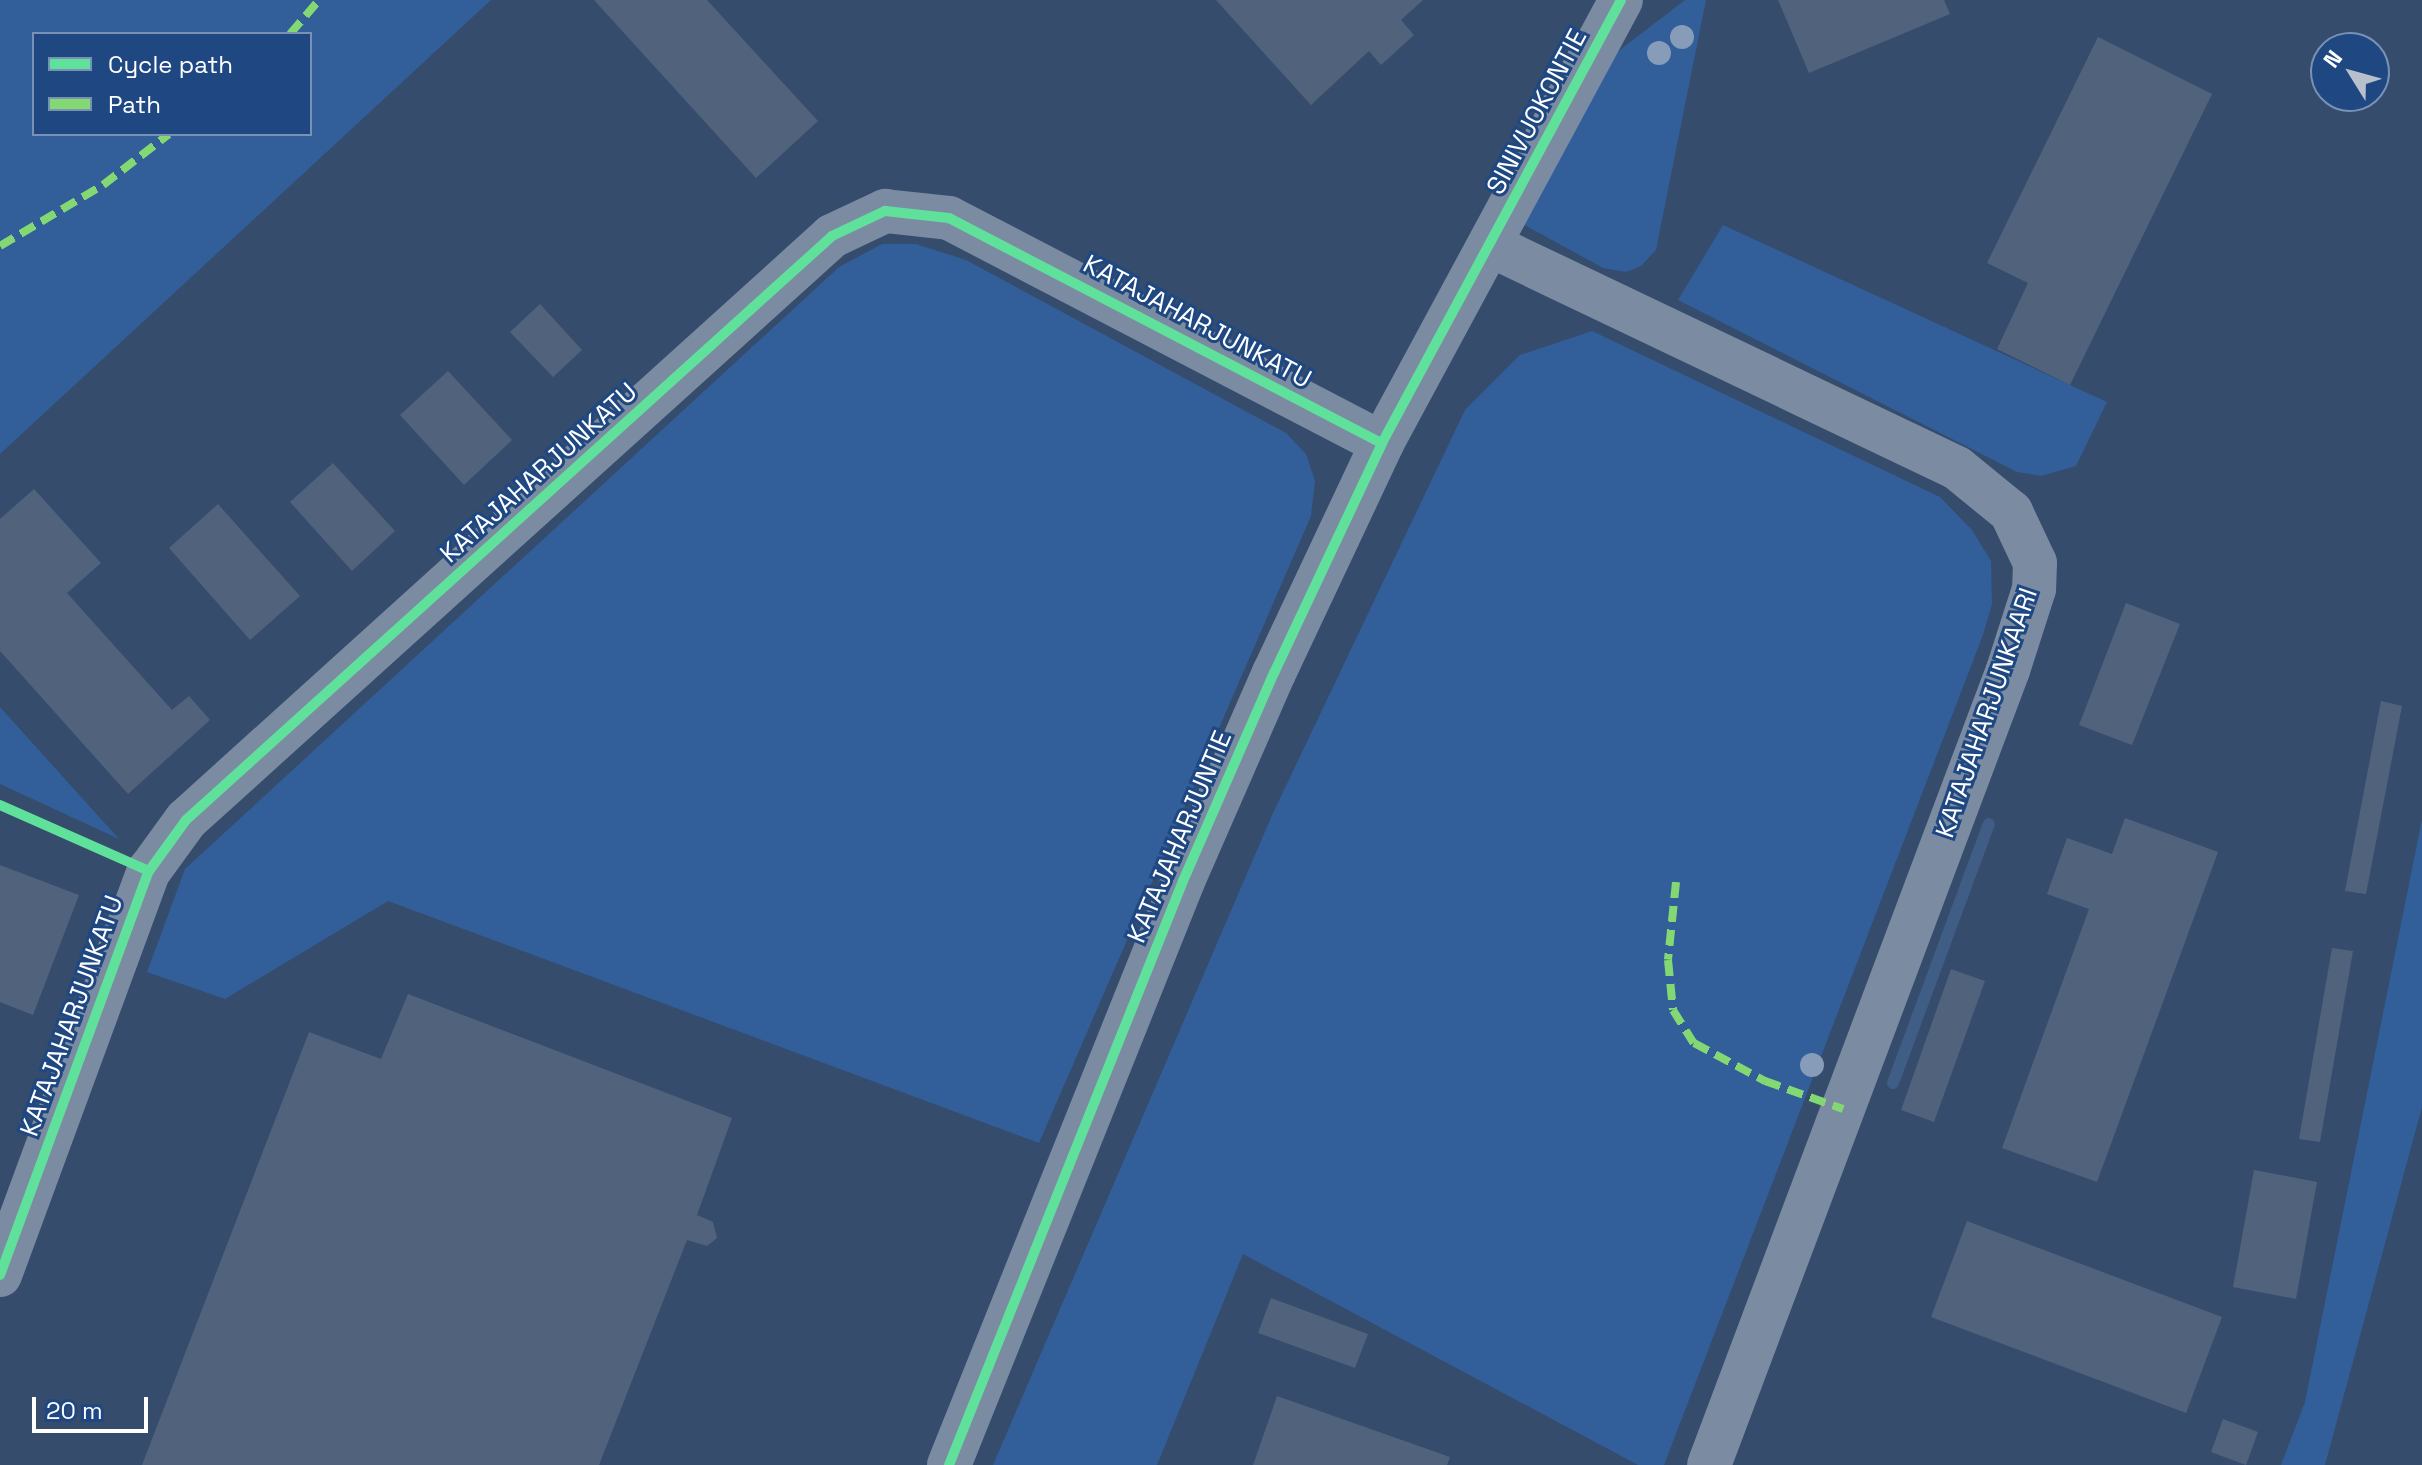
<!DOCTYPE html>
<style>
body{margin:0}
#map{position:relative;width:2422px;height:1465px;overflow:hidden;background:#354c6c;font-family:"Space Grotesk",sans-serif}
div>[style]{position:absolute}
.green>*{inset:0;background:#325e9a}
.stream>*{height:12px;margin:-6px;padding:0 6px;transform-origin:6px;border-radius:6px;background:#405d86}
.building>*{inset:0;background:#51637c}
.minor>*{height:44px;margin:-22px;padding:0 22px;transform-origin:22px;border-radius:22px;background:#7b8ca2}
.quiet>*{height:8px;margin-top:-4px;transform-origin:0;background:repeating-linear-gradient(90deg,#83d873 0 16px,transparent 0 24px)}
.cycleway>*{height:10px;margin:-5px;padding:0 5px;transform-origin:5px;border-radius:5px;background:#60e19b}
.trees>*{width:24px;height:24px;margin:-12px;border-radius:50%;background:#869cb8}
span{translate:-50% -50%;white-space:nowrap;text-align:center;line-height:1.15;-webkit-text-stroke:6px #1f4882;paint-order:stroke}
.street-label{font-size:26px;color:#fff}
.legend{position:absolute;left:32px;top:32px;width:280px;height:104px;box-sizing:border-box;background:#1f4882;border:2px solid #7991b4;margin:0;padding:10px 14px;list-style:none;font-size:24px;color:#fff}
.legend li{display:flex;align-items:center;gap:16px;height:40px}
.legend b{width:40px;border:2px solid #7991b4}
.north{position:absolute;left:2310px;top:32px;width:80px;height:80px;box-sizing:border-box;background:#1f4882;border:2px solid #7991b4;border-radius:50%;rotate:307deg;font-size:22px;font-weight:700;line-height:32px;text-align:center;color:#fff}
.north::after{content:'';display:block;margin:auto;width:28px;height:36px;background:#b8c0cc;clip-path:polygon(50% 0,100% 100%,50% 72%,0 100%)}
.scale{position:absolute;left:32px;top:1397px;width:116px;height:36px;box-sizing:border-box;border:4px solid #fff;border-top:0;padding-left:10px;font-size:24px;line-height:28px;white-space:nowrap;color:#fff;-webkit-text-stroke:6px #1f4882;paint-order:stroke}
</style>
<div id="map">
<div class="green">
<div style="clip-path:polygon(evenodd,0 0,491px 0,0 454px,0 0,34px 34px,310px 34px,310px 134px,34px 134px,34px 34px)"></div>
<div style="clip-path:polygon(1685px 0,1706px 0,1656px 250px,1641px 266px,1626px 272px,1603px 268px,1521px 223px,1617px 52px)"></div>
<div style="clip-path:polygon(1723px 225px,2107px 402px,2076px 466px,2041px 476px,2017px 472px,1678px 300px)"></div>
<div style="clip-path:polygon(882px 244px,916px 244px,966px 260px,1286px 433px,1306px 454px,1315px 481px,1311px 516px,1039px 1143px,388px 901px,225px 999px,147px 972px,185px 869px,839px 267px)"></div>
<div style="clip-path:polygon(1592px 331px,1940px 497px,1972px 530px,1991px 561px,1992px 604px,1983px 635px,1664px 1465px,1638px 1465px,1243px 1254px,1157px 1465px,993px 1465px,1273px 813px,1465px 410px,1520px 355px)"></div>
<div style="clip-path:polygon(0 707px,119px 839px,0 784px)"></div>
<div style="clip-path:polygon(2422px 819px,2422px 1107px,2325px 1465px,2281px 1465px,2305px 1402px)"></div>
</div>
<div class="stream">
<div style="left:1893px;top:1083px;width:276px;rotate:-69.7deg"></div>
</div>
<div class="building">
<div style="clip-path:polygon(594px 0,707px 0,818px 121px,756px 178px)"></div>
<div style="clip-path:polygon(1216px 0,1423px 0,1401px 20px,1414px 35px,1381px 65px,1369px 51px,1311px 105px)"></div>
<div style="clip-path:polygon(1778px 0,1944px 0,1950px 14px,1809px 73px)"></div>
<div style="clip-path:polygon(2098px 37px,2212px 94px,2070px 385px,1997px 349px,2028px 283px,1987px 263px)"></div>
<div style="clip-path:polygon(540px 304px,582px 350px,553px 377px,510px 332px)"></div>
<div style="clip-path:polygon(448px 371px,512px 440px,464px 485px,400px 415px)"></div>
<div style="clip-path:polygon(333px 463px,395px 531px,352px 571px,290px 502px)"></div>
<div style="clip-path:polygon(34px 489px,101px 563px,67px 593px,172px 710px,189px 696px,210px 720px,128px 794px,0 651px,0 519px)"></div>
<div style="clip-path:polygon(218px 504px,300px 596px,250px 640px,169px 548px)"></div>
<div style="clip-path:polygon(2126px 603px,2180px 624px,2132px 745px,2079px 725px)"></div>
<div style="clip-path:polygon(2381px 701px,2402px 706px,2366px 894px,2345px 891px)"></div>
<div style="clip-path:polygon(2125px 818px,2218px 852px,2097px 1182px,2002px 1148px,2089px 909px,2047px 894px,2067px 838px,2112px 854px)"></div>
<div style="clip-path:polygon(0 865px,79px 895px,33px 1015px,0 1002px)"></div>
<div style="clip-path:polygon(2332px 948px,2353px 951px,2320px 1142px,2299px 1139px)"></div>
<div style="clip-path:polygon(1951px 969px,1985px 981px,1934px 1122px,1901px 1110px)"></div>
<div style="clip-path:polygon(408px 994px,732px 1118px,697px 1215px,713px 1222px,717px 1238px,707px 1246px,687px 1240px,599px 1465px,142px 1465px,309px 1032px,381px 1059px)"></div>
<div style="clip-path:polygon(2254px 1170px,2317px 1182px,2296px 1299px,2233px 1287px)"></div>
<div style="clip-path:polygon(1967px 1221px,2222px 1317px,2186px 1413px,1931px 1317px)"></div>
<div style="clip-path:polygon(1271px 1298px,1368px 1334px,1355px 1368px,1258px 1333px)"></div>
<div style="clip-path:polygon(1277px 1396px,1450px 1457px,1447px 1465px,1253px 1465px)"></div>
<div style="clip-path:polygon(2223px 1419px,2258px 1432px,2246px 1465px,2211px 1452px)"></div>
</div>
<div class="minor">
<div style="left:1492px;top:246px;width:515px;rotate:25.52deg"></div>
<div style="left:1957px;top:468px;width:70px;rotate:39.2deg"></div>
<div style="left:2011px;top:512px;width:56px;rotate:64.8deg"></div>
<div style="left:2035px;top:563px;width:26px;rotate:92deg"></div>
<div style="left:2034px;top:589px;width:85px;rotate:107.8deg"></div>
<div style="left:2008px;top:670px;width:849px;rotate:110.61deg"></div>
<div style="left:0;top:1275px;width:431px;rotate:-69.8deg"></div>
<div style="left:149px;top:871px;width:63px;rotate:-54deg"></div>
<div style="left:186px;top:820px;width:871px;rotate:-42.11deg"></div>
<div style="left:832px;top:236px;width:59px;rotate:-25.3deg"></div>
<div style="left:885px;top:211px;width:64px;rotate:6.2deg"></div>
<div style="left:949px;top:218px;width:488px;rotate:27.5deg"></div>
<div style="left:949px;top:1465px;width:629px;rotate:-68.16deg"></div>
<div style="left:1183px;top:881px;width:227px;rotate:-66.4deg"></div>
<div style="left:1274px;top:673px;width:254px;rotate:-64.8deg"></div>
<div style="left:1382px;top:443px;width:503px;rotate:-61.65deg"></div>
</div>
<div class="quiet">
<div style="left:290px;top:34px;width:45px;rotate:-49.5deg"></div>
<div style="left:0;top:246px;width:120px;rotate:-30.6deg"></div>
<div style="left:103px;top:185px;width:83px;rotate:-37.7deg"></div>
<div style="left:1676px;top:882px;width:78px;rotate:95.9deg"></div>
<div style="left:1668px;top:960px;width:50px;rotate:84.3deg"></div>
<div style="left:1673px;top:1010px;width:39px;rotate:58deg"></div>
<div style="left:1694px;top:1043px;width:81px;rotate:28.2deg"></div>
<div style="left:1765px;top:1081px;width:83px;rotate:19.7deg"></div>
</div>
<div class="cycleway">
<div style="left:0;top:805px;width:163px;rotate:23.9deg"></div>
<div style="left:0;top:1275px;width:431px;rotate:-69.8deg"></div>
<div style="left:149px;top:871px;width:63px;rotate:-54deg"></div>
<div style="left:186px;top:820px;width:871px;rotate:-42.11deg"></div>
<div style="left:832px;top:236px;width:59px;rotate:-25.3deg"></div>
<div style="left:885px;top:211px;width:64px;rotate:6.2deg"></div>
<div style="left:949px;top:218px;width:488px;rotate:27.5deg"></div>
<div style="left:949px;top:1465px;width:629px;rotate:-68.16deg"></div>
<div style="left:1183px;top:881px;width:227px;rotate:-66.4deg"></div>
<div style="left:1274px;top:673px;width:254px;rotate:-64.8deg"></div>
<div style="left:1382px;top:443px;width:503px;rotate:-61.65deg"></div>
</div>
<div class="trees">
<div style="left:1682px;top:37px"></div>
<div style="left:1659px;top:53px"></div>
<div style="left:1812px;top:1065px"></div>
</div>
<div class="street-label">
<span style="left:1537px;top:112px;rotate:-62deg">SINIVUOKONTIE</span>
<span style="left:1197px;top:322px;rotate:28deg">KATAJAHARJUNKATU</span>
<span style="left:539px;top:473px;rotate:-42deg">KATAJAHARJUNKATU</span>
<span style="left:1987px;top:713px;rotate:-71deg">KATAJAHARJUNKAARI</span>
<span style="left:1180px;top:837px;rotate:-67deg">KATAJAHARJUNTIE</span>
<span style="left:72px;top:1016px;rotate:-70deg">KATAJAHARJUNKATU</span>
</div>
<ul class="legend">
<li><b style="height:10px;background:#60e19b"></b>Cycle path</li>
<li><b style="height:10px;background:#83d873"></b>Path</li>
</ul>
<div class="north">N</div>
<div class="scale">20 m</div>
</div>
